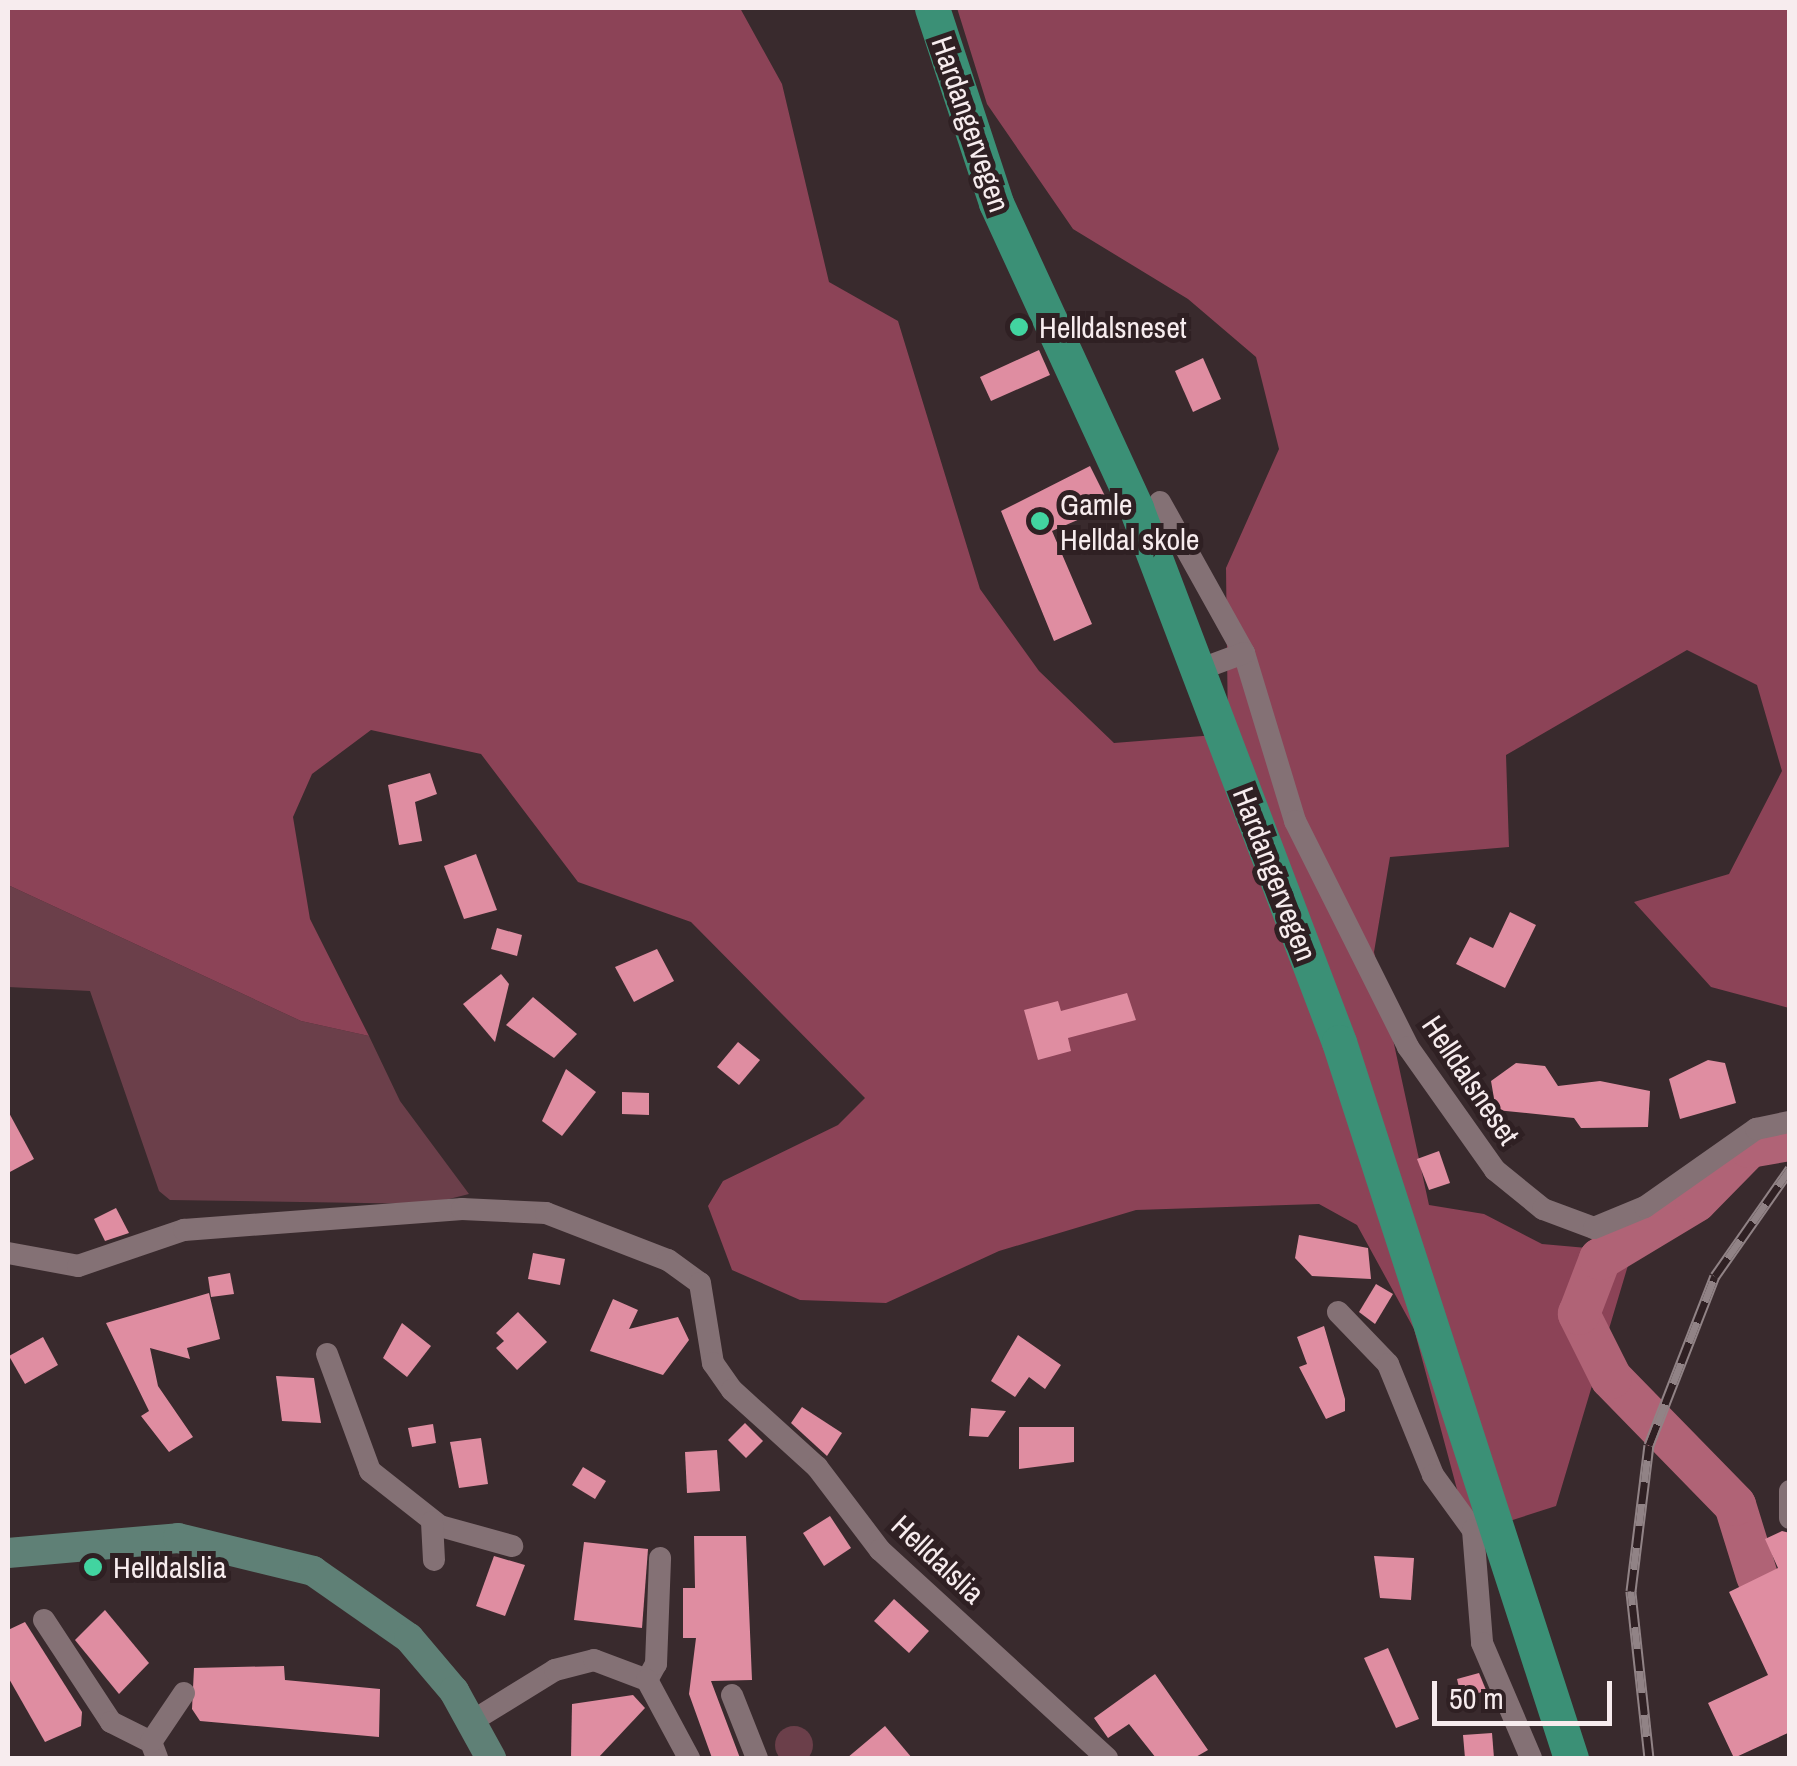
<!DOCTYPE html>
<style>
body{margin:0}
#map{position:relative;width:1797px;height:1766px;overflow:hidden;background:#392a2d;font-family:"Archivo Narrow",sans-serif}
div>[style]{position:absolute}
.green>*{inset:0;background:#6b3f4a}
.round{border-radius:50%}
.forest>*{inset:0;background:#8c4357}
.river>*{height:42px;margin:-21px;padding:0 21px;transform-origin:21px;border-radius:21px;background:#b06376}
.building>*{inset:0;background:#df8da1}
.minor>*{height:22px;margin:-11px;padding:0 11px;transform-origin:11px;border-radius:11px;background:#847175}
.secondary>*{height:30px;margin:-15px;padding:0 15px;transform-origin:15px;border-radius:15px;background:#5f8076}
.primary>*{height:35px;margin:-17.5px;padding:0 17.5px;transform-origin:17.5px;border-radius:17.5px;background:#3b9076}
.rail>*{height:11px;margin-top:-5.5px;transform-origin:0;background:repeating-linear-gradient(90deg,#2f2023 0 22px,#918386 0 44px);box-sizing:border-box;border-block:2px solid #918386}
.dots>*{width:28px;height:28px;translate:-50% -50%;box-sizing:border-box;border:5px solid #2f2023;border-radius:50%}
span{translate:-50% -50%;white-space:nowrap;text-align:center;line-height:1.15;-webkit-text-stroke:10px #2f2023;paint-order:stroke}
.street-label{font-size:30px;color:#f7ecee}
.poi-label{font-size:30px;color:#f7ecee}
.left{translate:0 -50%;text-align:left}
.frame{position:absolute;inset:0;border:10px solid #f7ecee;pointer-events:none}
.scale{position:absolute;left:1432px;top:1681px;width:180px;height:45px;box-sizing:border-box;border:5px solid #f7ecee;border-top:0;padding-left:12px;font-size:30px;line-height:35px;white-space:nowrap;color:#f7ecee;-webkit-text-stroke:8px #2f2023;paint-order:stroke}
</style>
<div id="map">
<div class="green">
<div style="clip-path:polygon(8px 885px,301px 1021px,369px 1036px,400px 1101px,469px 1194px,429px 1204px,170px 1200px,159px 1191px,90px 991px,8px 987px)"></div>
<div class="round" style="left:775px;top:1726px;width:38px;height:38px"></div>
</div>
<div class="forest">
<div style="clip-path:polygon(8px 8px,740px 8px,782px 84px,829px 282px,898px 321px,980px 589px,1039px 671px,1114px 743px,1228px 734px,1226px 568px,1279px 449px,1256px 357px,1188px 299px,1073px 229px,987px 104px,957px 8px,1789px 8px,1789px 1008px,1711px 987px,1634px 902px,1729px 874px,1782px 771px,1757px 685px,1687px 650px,1506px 755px,1509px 847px,1390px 857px,1374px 952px,1429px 1205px,1484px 1214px,1542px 1244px,1632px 1252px,1556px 1506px,1469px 1534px,1414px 1329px,1357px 1225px,1319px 1204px,1136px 1210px,999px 1251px,886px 1303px,800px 1300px,732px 1270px,708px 1206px,723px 1181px,838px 1125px,865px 1098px,691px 922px,578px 882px,481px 754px,371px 730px,312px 774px,293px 817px,310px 919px,369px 1036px,301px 1021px,8px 885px)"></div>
</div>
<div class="river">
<div style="left:1757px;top:1576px;width:74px;rotate:-107.2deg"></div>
<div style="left:1735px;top:1505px;width:177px;rotate:-134.3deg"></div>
<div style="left:1611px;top:1378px;width:72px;rotate:-116.6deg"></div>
<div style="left:1579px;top:1314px;width:59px;rotate:-69.1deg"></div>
<div style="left:1600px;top:1259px;width:112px;rotate:-31.1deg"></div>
<div style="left:1696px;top:1201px;width:76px;rotate:-45.5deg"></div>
<div style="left:1749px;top:1147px;width:42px;rotate:-9.7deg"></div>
</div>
<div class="building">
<div style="clip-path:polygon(1039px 350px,1050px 375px,991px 401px,980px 377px)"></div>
<div style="clip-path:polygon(1203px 358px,1221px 399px,1193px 412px,1175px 371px)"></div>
<div style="clip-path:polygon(1090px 466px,1110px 506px,1052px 531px,1092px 624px,1054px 641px,1001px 511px)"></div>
<div style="clip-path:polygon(430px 773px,437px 794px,415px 802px,422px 841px,399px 845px,388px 785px)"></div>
<div style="clip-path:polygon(476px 854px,497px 910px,464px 919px,444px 866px)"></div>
<div style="clip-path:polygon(1510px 912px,1536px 925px,1505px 988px,1456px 964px,1470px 937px,1493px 948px)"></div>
<div style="clip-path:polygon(497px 928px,522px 935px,517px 956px,491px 949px)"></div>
<div style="clip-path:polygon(657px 949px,674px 981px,634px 1002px,615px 967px)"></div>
<div style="clip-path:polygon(501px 974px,509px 984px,495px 1042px,463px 1004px)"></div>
<div style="clip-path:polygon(1127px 993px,1136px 1020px,1068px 1038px,1071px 1051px,1038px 1060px,1024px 1010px,1058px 1001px,1061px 1011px)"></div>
<div style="clip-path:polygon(533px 997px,577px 1034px,554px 1058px,506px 1025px)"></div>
<div style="clip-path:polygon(738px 1042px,760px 1060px,739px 1085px,717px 1067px)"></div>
<div style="clip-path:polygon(1708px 1060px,1725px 1063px,1736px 1103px,1680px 1119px,1669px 1079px)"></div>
<div style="clip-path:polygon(1516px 1063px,1545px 1066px,1558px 1086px,1600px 1081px,1650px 1091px,1648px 1127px,1581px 1128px,1574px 1118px,1496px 1110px,1491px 1081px)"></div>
<div style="clip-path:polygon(566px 1069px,596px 1092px,562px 1136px,542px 1121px)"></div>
<div style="clip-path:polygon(622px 1092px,649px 1093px,649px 1115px,622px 1114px)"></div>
<div style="clip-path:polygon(8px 1111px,34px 1159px,8px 1173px)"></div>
<div style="clip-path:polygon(1439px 1151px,1450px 1183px,1429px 1190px,1417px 1159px)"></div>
<div style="clip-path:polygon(116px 1208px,129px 1233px,105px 1241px,94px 1219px)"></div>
<div style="clip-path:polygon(1299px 1235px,1368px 1248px,1371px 1279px,1312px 1276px,1295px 1258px)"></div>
<div style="clip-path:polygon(533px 1253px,565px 1259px,560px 1285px,528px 1279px)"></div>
<div style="clip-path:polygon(230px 1273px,234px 1294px,211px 1297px,208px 1277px)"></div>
<div style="clip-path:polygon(1376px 1284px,1393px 1294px,1375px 1324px,1359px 1312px)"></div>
<div style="clip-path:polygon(209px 1293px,220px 1339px,187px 1348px,190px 1359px,150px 1348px,158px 1386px,193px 1437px,169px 1452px,141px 1416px,149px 1411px,106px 1323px)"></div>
<div style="clip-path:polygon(613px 1299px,638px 1310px,629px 1329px,678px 1317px,689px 1340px,663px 1375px,590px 1351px)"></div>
<div style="clip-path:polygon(518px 1312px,547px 1342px,517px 1370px,496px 1348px,504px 1341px,496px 1333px)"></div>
<div style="clip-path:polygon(402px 1323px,431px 1346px,407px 1377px,383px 1358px)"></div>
<div style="clip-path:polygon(1324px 1326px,1345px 1399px,1345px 1411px,1326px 1419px,1299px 1367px,1307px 1364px,1297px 1337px)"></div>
<div style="clip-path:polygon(1018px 1335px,1061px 1365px,1045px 1389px,1029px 1377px,1015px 1397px,991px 1381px)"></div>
<div style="clip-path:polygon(43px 1337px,58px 1365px,25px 1384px,9px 1356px)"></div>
<div style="clip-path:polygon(276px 1376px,314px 1378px,321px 1423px,282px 1421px)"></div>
<div style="clip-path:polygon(802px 1407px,842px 1433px,827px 1456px,791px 1423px)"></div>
<div style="clip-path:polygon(971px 1408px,1006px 1411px,988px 1437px,969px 1436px)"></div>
<div style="clip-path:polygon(745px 1423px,763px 1441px,746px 1458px,728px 1440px)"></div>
<div style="clip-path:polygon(433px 1424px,436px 1443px,412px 1447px,408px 1428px)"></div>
<div style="clip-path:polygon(1019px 1427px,1074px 1427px,1074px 1462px,1019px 1469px)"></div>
<div style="clip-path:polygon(481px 1438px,488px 1484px,459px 1488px,450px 1442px)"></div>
<div style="clip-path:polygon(717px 1450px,720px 1491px,687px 1493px,685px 1452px)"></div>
<div style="clip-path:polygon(583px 1467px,606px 1481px,595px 1499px,572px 1485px)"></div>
<div style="clip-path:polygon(830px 1516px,851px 1548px,824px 1566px,803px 1533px)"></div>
<div style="clip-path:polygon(1782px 1531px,1790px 1533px,1790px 1732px,1734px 1758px,1708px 1703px,1768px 1675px,1729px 1592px,1778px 1568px,1765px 1539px)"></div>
<div style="clip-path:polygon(694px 1536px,746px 1536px,752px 1680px,711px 1681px,740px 1758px,712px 1758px,689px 1694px,696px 1638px,683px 1638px,683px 1588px,695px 1588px)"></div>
<div style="clip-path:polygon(584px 1542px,648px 1549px,642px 1628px,574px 1620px)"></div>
<div style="clip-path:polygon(494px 1556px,525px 1565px,505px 1616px,476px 1606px)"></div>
<div style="clip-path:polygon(1374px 1556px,1414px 1558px,1411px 1600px,1380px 1598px)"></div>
<div style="clip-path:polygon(894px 1599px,929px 1631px,909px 1653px,874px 1621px)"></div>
<div style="clip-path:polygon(105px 1610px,149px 1663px,119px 1694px,75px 1640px)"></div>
<div style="clip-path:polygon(25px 1622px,82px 1712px,81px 1726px,45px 1742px,8px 1677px,8px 1630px)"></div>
<div style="clip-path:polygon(1388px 1648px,1419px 1719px,1396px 1728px,1364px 1658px)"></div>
<div style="clip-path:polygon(284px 1666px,285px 1680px,380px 1689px,379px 1737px,200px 1721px,192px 1709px,194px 1668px)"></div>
<div style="clip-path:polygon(1479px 1673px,1486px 1690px,1462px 1700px,1457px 1679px)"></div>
<div style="clip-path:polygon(1155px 1674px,1208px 1750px,1194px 1758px,1156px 1758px,1129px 1724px,1108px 1738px,1094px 1718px)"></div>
<div style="clip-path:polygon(633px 1695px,645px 1708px,598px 1758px,571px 1758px,572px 1704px)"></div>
<div style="clip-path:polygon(885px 1726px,912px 1758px,847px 1758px)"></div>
<div style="clip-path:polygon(1492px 1733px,1494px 1758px,1465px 1758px,1463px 1735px)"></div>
</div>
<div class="minor">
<div style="left:1160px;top:502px;width:173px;rotate:60.9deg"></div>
<div style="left:1244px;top:653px;width:176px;rotate:73.1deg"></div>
<div style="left:1295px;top:821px;width:253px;rotate:63.4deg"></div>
<div style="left:1408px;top:1047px;width:151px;rotate:54.7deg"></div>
<div style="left:1495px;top:1170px;width:62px;rotate:39.1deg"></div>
<div style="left:1543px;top:1209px;width:54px;rotate:20.4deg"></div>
<div style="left:1594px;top:1228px;width:55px;rotate:-22.4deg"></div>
<div style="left:1645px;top:1207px;width:136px;rotate:-35.1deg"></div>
<div style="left:1756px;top:1129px;width:35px;rotate:-12deg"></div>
<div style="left:1198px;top:670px;width:49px;rotate:-20.3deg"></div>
<div style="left:8px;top:1253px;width:71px;rotate:10.5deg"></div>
<div style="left:78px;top:1266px;width:112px;rotate:-18.8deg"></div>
<div style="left:184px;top:1230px;width:279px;rotate:-4.3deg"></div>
<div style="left:462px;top:1209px;width:84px;rotate:2.7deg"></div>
<div style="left:546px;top:1213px;width:131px;rotate:21.1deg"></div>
<div style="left:668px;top:1260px;width:39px;rotate:36deg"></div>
<div style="left:700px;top:1283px;width:81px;rotate:80.8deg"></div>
<div style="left:713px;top:1363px;width:33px;rotate:55deg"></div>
<div style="left:732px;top:1390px;width:115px;rotate:42.2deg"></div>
<div style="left:817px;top:1467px;width:104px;rotate:52.8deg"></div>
<div style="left:880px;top:1550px;width:308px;rotate:42.5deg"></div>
<div style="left:1338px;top:1312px;width:72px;rotate:46.1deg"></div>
<div style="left:1388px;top:1364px;width:120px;rotate:67.9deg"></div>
<div style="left:1433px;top:1475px;width:68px;rotate:54deg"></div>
<div style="left:1473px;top:1530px;width:113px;rotate:85.4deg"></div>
<div style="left:1482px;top:1643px;width:125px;rotate:66.9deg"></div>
<div style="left:327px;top:1354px;width:125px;rotate:69.8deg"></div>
<div style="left:370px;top:1471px;width:89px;rotate:38.2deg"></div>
<div style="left:440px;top:1526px;width:75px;rotate:15.5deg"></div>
<div style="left:1790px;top:1491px;width:27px;rotate:90deg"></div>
<div style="left:432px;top:1522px;width:38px;rotate:87deg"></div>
<div style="left:44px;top:1620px;width:122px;rotate:56.7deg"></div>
<div style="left:111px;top:1722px;width:45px;rotate:26.6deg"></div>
<div style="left:151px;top:1742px;width:17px;rotate:69deg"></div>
<div style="left:647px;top:1680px;width:18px;rotate:-61deg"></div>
<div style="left:656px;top:1664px;width:106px;rotate:-87.8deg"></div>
<div style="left:732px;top:1695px;width:68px;rotate:68.4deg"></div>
<div style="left:474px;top:1720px;width:95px;rotate:-31.7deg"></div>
<div style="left:555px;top:1670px;width:40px;rotate:-14.4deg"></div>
<div style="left:594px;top:1660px;width:57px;rotate:20.7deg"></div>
<div style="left:647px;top:1680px;width:89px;rotate:61.7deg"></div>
<div style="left:151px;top:1742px;width:59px;rotate:-56deg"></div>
</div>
<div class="secondary">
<div style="left:8px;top:1553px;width:171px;rotate:-5deg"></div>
<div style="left:178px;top:1538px;width:139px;rotate:13.7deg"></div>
<div style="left:313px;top:1571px;width:117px;rotate:34.9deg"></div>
<div style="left:409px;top:1638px;width:70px;rotate:49.7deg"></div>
<div style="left:454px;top:1691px;width:77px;rotate:61.1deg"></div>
</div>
<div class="primary">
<div style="left:932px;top:8px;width:205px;rotate:71.8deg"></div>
<div style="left:996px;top:203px;width:336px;rotate:65.3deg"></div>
<div style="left:1136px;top:508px;width:571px;rotate:69.19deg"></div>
<div style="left:1339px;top:1042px;width:753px;rotate:72.05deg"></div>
</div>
<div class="rail">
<div style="left:1649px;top:1758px;width:168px;rotate:-96.2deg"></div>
<div style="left:1631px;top:1591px;width:147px;rotate:-83deg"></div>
<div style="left:1649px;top:1445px;width:181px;rotate:-68.7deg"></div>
<div style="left:1715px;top:1276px;width:131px;rotate:-55deg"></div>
</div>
<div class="dots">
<div style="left:1019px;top:327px;background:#42d4a0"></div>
<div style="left:1040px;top:521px;background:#42d4a0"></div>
<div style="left:93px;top:1567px;background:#42d4a0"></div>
</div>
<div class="street-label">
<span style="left:971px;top:124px;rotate:71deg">Hardangervegen</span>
<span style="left:1275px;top:874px;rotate:69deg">Hardangervegen</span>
<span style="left:1471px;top:1080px;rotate:56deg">Helldalsneset</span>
<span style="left:938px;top:1559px;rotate:43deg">Helldalslia</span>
</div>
<div class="poi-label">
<span class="left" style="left:1039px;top:327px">Helldalsneset</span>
<span class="left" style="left:1060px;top:521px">Gamle<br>Helldal skole</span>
<span class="left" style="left:113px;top:1567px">Helldalslia</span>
</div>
<div class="frame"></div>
<div class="scale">50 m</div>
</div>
